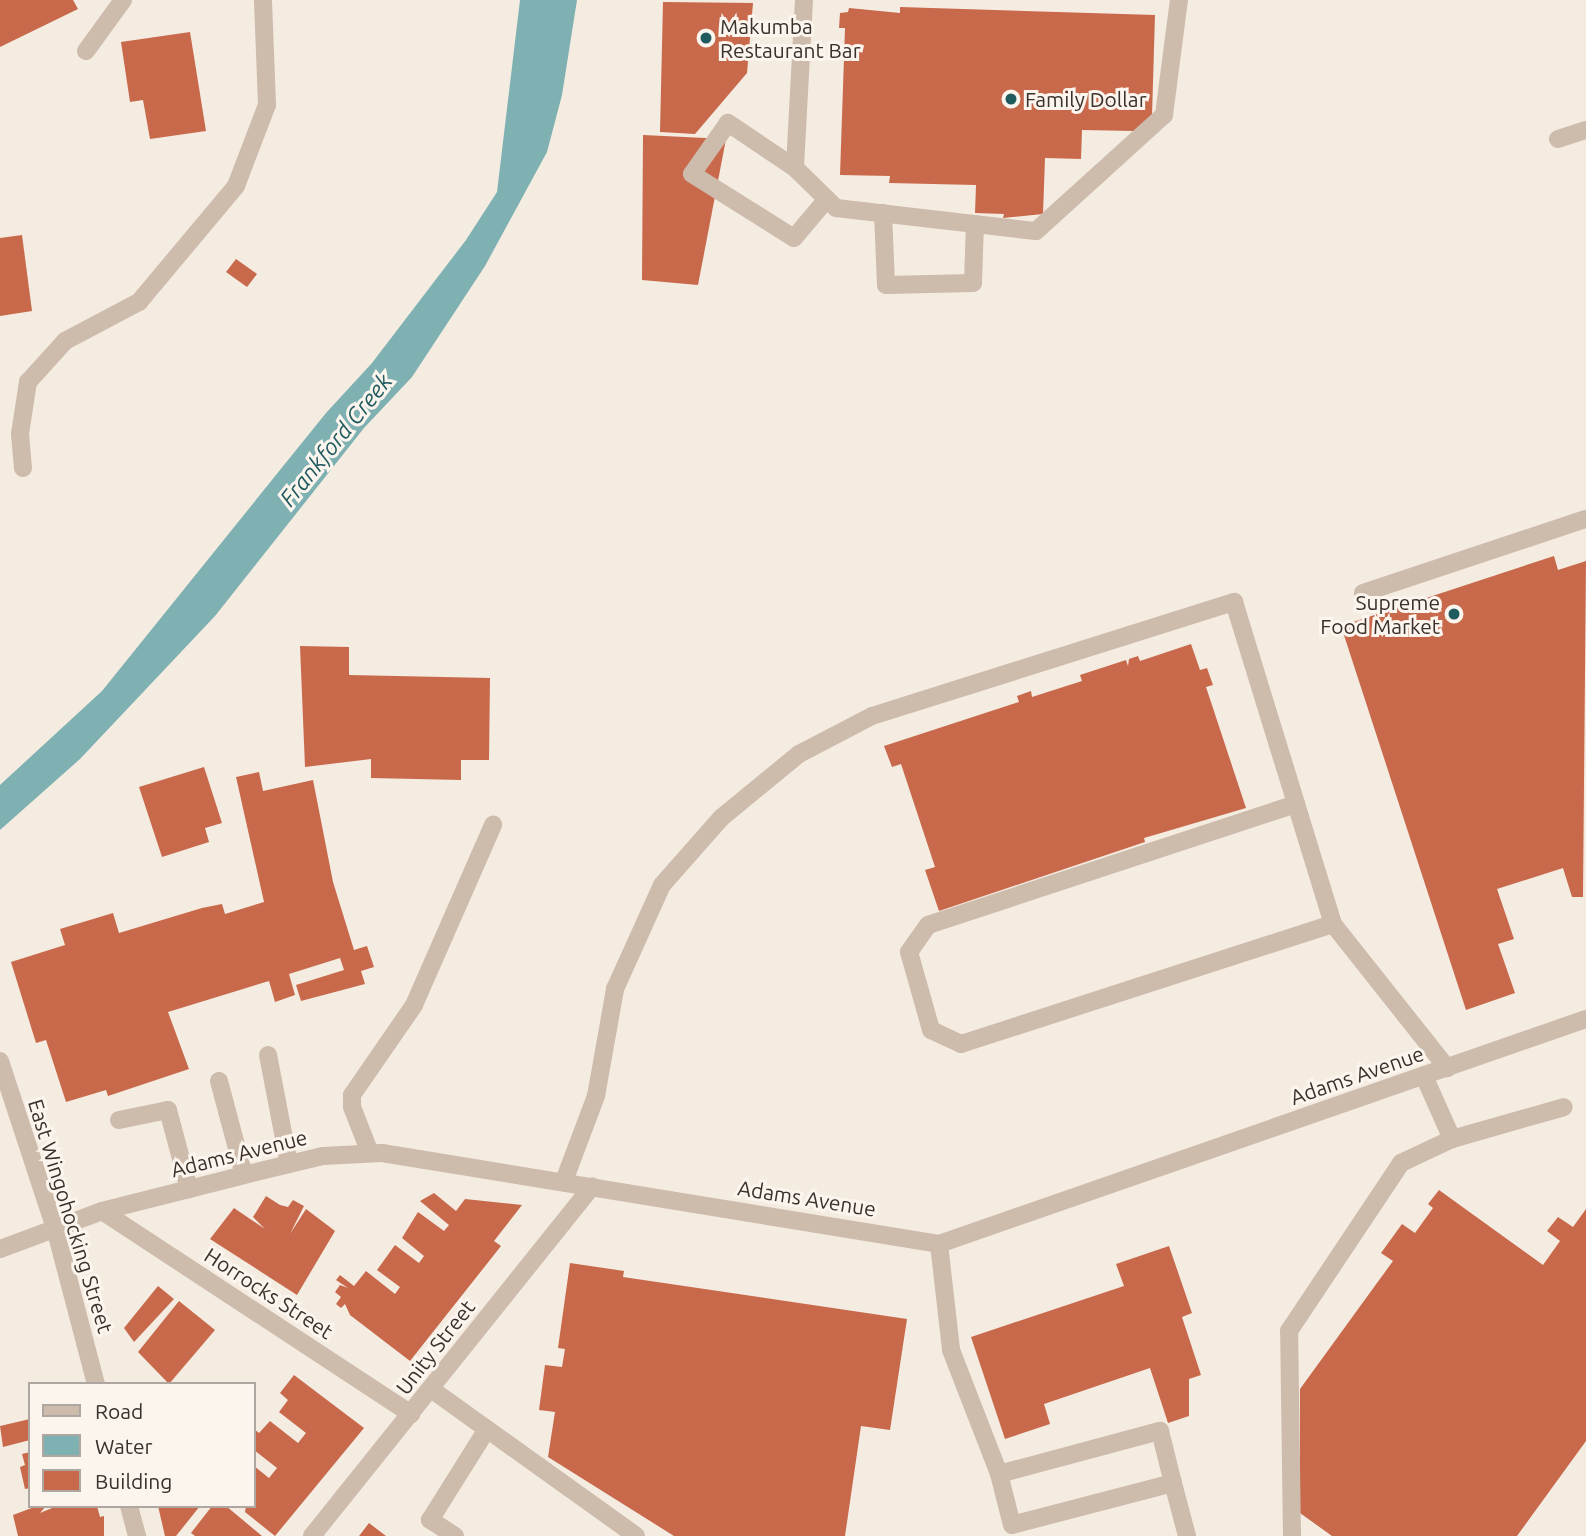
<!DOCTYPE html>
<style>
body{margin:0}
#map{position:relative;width:1586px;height:1536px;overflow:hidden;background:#f4ebe1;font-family:Ubuntu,sans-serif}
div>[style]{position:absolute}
.water>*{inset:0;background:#7fb0b2}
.building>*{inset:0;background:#c8694b}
.minor>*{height:18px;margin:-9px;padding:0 9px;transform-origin:9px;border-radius:9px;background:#cdbbac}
.dots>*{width:19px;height:19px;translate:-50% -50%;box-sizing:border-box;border:4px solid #fbf5ee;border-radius:50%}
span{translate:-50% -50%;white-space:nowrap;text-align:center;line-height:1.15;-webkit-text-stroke:6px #fbf5ee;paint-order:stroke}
.poi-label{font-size:21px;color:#3b302b}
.left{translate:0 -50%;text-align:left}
.right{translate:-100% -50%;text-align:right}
.street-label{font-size:21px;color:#3b302b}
.water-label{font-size:23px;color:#1f5a5e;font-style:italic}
.legend{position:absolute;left:28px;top:1382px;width:228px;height:126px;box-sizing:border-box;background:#fbf5ee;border:2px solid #aea6a0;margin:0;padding:9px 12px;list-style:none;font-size:21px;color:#3b302b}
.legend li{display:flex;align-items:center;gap:14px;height:35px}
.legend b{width:35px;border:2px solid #aea6a0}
</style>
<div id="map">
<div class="water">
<div style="clip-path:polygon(520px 0,577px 0,562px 95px,547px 152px,485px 266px,412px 377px,364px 428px,215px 616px,80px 759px,0 830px,0 785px,102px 691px,326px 413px,372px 363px,466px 240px,497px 192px)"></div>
</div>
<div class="building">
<div style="clip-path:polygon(0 0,73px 0,78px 9px,0 47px)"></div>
<div style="clip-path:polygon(663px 2px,753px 3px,747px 73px,695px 134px,660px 132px)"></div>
<div style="clip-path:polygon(900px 7px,1155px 15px,1152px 116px,1135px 131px,1082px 130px,1081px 159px,1045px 158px,1043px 214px,1003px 218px,1004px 214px,975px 213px,976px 185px,889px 183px,890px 176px,840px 175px,845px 28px,839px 28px,840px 13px,848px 12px,849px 8px,900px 13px)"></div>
<div style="clip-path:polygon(190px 32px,206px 131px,150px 139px,143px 100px,130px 102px,121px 42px)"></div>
<div style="clip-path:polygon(643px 135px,726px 139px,698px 285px,642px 280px)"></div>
<div style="clip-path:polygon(22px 235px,32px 311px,0 316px,0 238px)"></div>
<div style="clip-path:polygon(236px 259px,257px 274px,247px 287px,226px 272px)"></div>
<div style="clip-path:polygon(1554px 556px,1558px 570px,1586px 561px,1583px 897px,1572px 897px,1563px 868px,1497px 889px,1514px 939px,1498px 944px,1515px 993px,1466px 1010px,1341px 626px)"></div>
<div style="clip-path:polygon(1191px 644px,1200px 670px,1207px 668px,1213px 685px,1206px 687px,1246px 808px,1144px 838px,1145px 842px,939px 911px,925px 870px,935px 867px,901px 764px,892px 767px,884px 746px,1019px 702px,1017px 696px,1031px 691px,1032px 697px,1082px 681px,1080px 675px,1126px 660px,1128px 666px,1129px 659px,1138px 656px,1140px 661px)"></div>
<div style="clip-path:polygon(300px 646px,349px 647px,349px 675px,490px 678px,489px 760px,461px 760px,461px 780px,371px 778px,371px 759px,305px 767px)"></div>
<div style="clip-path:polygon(204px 767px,222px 823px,205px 828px,209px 842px,162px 857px,139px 787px)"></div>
<div style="clip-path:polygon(259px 772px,263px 791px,313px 780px,333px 882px,354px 950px,367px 946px,374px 967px,361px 971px,365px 984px,301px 1001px,296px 985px,344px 970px,340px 958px,289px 974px,295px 995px,275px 1002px,269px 981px,168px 1012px,189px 1069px,108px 1096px,106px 1090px,66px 1102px,46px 1040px,36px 1043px,11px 962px,65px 945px,60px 929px,113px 913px,119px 933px,202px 908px,222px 904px,225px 914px,264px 902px,236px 777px)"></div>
<div style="clip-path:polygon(1439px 1190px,1543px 1265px,1560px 1241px,1547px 1231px,1558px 1217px,1573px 1227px,1586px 1209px,1586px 1441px,1517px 1536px,1332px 1536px,1300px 1513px,1300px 1389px,1393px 1261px,1381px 1253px,1402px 1224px,1415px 1233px,1433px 1208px,1428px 1204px)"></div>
<div style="clip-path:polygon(434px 1193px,456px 1211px,465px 1199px,522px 1205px,494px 1241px,501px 1246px,410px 1361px,350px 1315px,345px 1304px,341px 1308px,336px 1304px,341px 1297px,335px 1292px,340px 1285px,348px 1288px,336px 1280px,340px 1275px,354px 1286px,366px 1271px,395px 1294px,400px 1287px,377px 1270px,395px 1245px,419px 1263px,424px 1256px,402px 1238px,418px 1212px,444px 1231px,449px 1225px,420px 1201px)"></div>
<div style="clip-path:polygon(266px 1196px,280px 1205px,288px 1207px,293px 1200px,304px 1206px,290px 1234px,306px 1209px,335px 1231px,297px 1295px,210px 1239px,234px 1208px,265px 1229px,253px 1217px)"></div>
<div style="clip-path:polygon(1169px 1246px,1192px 1313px,1182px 1317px,1201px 1375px,1189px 1379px,1189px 1416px,1168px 1423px,1150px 1368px,1044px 1404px,1050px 1424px,1005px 1439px,971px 1337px,1124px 1286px,1116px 1264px)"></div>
<div style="clip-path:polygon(570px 1263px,624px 1271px,623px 1277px,907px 1319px,890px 1430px,861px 1426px,845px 1536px,674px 1536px,548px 1457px,555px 1412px,539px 1410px,545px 1365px,562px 1367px,565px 1349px,558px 1348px)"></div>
<div style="clip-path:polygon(158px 1286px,174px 1299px,134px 1342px,124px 1328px)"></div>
<div style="clip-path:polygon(179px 1301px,215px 1330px,169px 1384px,138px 1352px)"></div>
<div style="clip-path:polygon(294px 1375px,364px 1428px,275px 1536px,245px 1512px,246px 1506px,254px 1506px,254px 1466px,269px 1478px,277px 1468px,254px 1450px,254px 1429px,259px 1433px,270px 1421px,298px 1443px,306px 1433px,279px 1412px,288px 1400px,280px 1393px)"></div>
<div style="clip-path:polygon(30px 1419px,30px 1440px,3px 1447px,0 1426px)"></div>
<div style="clip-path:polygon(30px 1452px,30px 1488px,25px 1489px,20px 1467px,25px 1465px,22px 1454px)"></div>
<div style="clip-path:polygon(37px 1506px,46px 1506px,40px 1513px,57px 1506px,97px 1506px,100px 1517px,104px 1516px,104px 1536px,18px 1536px,13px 1515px)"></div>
<div style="clip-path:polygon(158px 1506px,200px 1506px,176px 1536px,165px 1536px)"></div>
<div style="clip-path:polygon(212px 1506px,226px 1506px,262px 1536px,195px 1536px,191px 1533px)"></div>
<div style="clip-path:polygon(369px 1523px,386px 1536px,359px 1536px)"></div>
</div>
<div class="minor">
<div style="left:804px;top:0;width:168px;rotate:93.1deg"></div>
<div style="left:795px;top:168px;width:57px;rotate:44.3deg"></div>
<div style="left:836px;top:208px;width:201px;rotate:6.6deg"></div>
<div style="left:1036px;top:231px;width:173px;rotate:-42.2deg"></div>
<div style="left:1164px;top:115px;width:116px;rotate:-82.6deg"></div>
<div style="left:86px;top:51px;width:63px;rotate:-54deg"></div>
<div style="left:1558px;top:139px;width:29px;rotate:-18deg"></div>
<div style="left:795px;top:168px;width:81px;rotate:-146.1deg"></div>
<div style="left:728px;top:123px;width:62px;rotate:125.2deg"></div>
<div style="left:692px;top:174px;width:120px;rotate:32.1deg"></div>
<div style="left:794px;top:238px;width:51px;rotate:-49.8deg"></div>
<div style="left:883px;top:213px;width:72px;rotate:87.6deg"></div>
<div style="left:886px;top:285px;width:87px;rotate:-1.3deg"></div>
<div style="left:973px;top:283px;width:59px;rotate:-88.1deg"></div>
<div style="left:23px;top:468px;width:34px;rotate:-95deg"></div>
<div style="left:20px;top:434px;width:53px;rotate:-81.3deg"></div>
<div style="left:28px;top:382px;width:55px;rotate:-47.9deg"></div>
<div style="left:65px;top:341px;width:84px;rotate:-27.8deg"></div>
<div style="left:139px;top:302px;width:151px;rotate:-50.1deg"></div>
<div style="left:236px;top:186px;width:87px;rotate:-69.1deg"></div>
<div style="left:267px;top:105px;width:105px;rotate:-92.2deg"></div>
<div style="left:1363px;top:593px;width:235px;rotate:-18.4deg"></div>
<div style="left:1333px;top:924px;width:126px;rotate:-107.1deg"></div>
<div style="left:1296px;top:804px;width:387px;rotate:161.8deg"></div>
<div style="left:928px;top:925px;width:33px;rotate:125deg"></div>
<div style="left:909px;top:952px;width:81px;rotate:74.2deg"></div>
<div style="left:931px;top:1030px;width:33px;rotate:25deg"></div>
<div style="left:961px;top:1044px;width:391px;rotate:-17.9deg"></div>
<div style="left:1333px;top:924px;width:184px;rotate:51.6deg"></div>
<div style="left:268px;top:1055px;width:111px;rotate:79.1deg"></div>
<div style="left:0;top:1061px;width:176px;rotate:71.8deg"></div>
<div style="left:55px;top:1228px;width:161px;rotate:75.3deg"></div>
<div style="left:1424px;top:1076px;width:69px;rotate:66deg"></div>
<div style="left:219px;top:1081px;width:97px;rotate:75.1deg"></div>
<div style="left:119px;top:1120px;width:50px;rotate:-11.5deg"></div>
<div style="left:168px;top:1110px;width:82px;rotate:75.1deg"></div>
<div style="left:370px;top:1153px;width:49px;rotate:-111.4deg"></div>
<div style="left:352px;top:1107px;width:12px;rotate:-90deg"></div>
<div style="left:352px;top:1095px;width:109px;rotate:-55.4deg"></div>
<div style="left:414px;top:1005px;width:197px;rotate:-66.3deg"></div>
<div style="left:564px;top:1181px;width:91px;rotate:-69.4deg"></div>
<div style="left:596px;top:1096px;width:109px;rotate:-79.9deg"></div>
<div style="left:615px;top:989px;width:114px;rotate:-65.7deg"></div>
<div style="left:662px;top:885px;width:89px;rotate:-48.6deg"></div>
<div style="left:721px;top:818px;width:101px;rotate:-39.4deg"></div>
<div style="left:799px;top:754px;width:82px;rotate:-27.5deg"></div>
<div style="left:872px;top:716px;width:380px;rotate:-17.5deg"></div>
<div style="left:1234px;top:602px;width:211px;rotate:72.9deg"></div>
<div style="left:102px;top:1211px;width:370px;rotate:33.3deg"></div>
<div style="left:939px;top:1244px;width:107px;rotate:83.5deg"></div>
<div style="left:951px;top:1350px;width:133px;rotate:68.8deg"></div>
<div style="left:999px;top:1474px;width:167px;rotate:-15deg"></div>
<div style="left:1160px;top:1431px;width:54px;rotate:76deg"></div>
<div style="left:1173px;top:1483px;width:166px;rotate:165.4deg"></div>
<div style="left:1012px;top:1525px;width:53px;rotate:-104.3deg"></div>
<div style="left:0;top:1249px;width:109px;rotate:-20.4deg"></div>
<div style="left:102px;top:1211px;width:146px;rotate:-14.2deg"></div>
<div style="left:244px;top:1175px;width:81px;rotate:-13.5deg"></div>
<div style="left:323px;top:1156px;width:59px;rotate:-2.9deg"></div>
<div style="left:382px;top:1153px;width:564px;rotate:9.28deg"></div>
<div style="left:939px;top:1244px;width:685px;rotate:-19.18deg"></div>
<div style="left:431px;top:1389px;width:252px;rotate:35.6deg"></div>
<div style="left:1173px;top:1483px;width:55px;rotate:75.2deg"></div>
<div style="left:129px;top:1506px;width:31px;rotate:75deg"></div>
<div style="left:312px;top:1536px;width:448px;rotate:-51.3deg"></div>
<div style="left:455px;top:1536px;width:30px;rotate:-147deg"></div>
<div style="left:430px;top:1520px;width:107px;rotate:-57.9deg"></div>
<div style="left:1292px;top:1536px;width:205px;rotate:-90.8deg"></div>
<div style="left:1289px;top:1331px;width:202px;rotate:-56.3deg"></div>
<div style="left:1401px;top:1163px;width:56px;rotate:-25.2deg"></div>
<div style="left:1452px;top:1139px;width:116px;rotate:-15.9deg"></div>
</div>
<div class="dots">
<div style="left:706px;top:38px;background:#1f5a5e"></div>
<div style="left:1011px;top:99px;background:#1f5a5e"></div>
<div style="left:1454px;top:614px;background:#1f5a5e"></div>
</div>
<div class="poi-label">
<span class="left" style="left:720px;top:38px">Makumba<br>Restaurant Bar</span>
<span class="left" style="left:1025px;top:99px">Family Dollar</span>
<span class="right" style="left:1440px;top:614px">Supreme<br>Food Market</span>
</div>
<div class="street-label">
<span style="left:1357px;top:1075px;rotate:-19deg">Adams Avenue</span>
<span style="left:239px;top:1153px;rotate:-14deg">Adams Avenue</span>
<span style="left:807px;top:1198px;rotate:9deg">Adams Avenue</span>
<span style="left:71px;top:1216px;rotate:73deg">East Wingohocking Street</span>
<span style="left:269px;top:1293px;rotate:33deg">Horrocks Street</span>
<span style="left:435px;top:1347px;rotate:-52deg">Unity Street</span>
</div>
<div class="water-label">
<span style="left:336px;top:440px;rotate:-51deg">Frankford Creek</span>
</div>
<ul class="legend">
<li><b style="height:9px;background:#cdbbac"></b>Road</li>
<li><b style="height:19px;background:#7fb0b2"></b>Water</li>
<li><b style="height:19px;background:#c8694b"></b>Building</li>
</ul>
</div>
